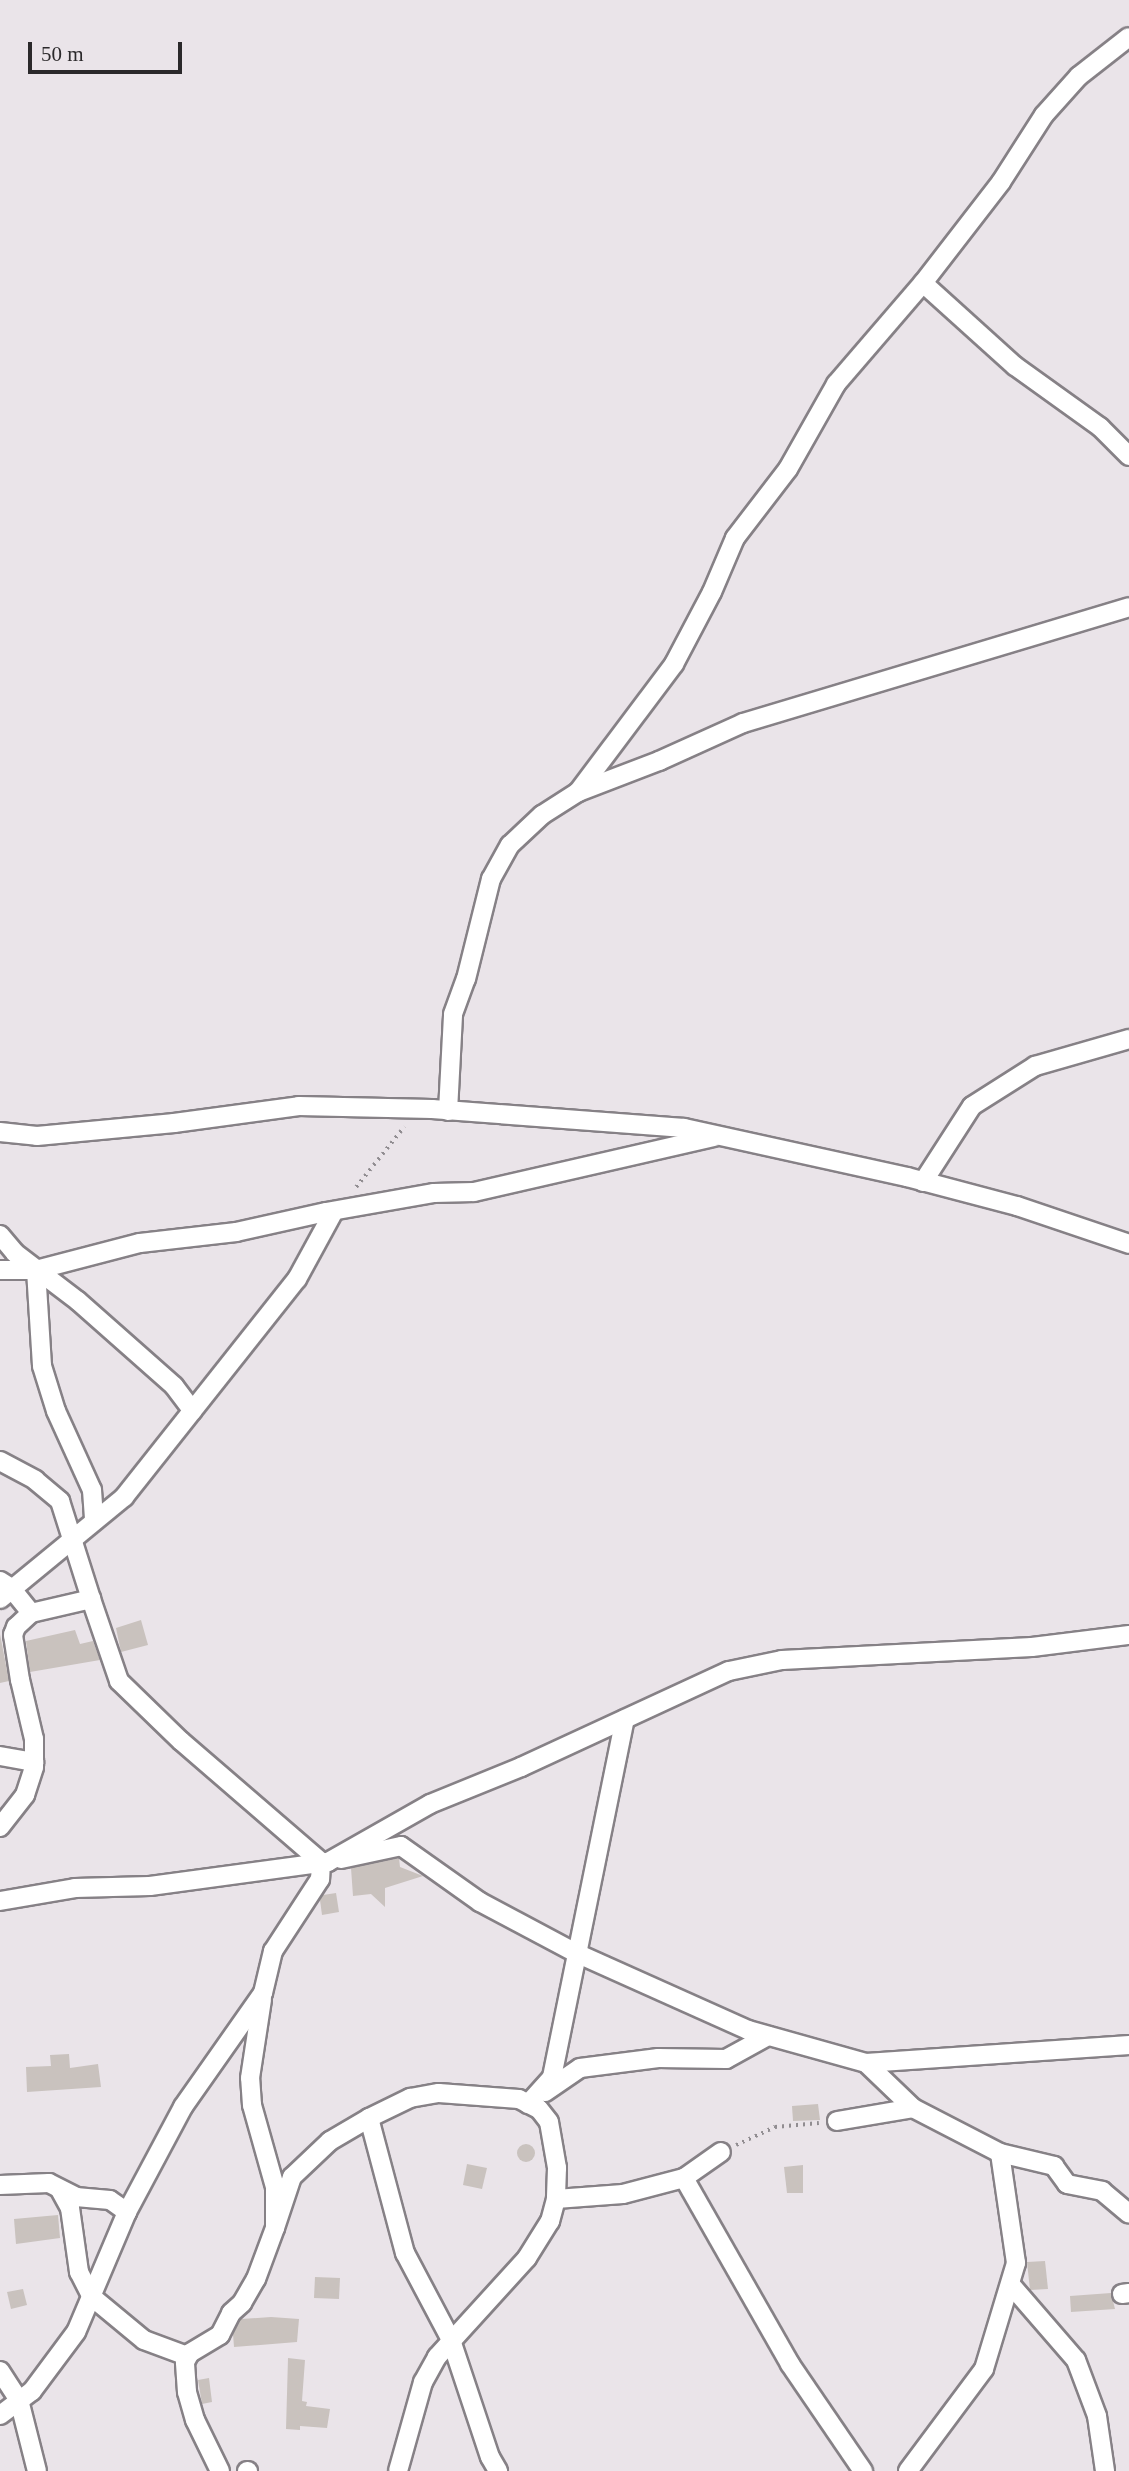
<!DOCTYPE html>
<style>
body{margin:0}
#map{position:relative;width:1129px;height:2471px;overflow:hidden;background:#eae4e9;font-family:"Times New Roman",serif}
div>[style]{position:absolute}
.building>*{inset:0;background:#c9c2be}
.round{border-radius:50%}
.path>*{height:3.5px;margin-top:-1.75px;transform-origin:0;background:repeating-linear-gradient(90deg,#918d91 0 2px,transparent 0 7px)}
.roads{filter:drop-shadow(2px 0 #868186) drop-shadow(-2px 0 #868186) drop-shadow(0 2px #868186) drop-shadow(0 -2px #868186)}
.minor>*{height:18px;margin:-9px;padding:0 9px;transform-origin:9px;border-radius:9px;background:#fff}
span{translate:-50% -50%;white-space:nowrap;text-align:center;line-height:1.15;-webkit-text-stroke:7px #eae4e9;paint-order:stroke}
.scale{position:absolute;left:28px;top:42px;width:154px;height:32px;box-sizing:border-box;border:4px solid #2b292b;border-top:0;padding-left:9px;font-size:21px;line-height:24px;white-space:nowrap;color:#2b292b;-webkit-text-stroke:5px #eae4e9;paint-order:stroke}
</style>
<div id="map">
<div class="building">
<div style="clip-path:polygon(141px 1620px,148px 1645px,121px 1652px,116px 1628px)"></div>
<div style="clip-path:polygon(75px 1630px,80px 1644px,93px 1641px,100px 1660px,30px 1672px,26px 1641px)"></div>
<div style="clip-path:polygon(0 1634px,9px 1681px,0 1683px)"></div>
<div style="clip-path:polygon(399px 1858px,400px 1867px,423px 1876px,385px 1888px,385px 1907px,371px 1894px,353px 1896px,351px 1868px)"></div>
<div style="clip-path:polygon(336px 1893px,339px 1912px,322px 1915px,320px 1900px,323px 1895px)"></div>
<div style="clip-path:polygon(69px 2054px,70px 2068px,98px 2064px,101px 2087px,27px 2092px,26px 2067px,51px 2066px,50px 2055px)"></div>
<div style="clip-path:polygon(818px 2104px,820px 2120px,793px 2121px,792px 2106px)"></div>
<div class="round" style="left:517px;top:2144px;width:18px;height:18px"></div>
<div style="clip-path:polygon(467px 2164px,487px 2168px,482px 2189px,463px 2185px)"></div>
<div style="clip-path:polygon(803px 2165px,803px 2193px,787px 2193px,784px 2167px)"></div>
<div style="clip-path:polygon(58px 2215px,60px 2238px,16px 2244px,14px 2219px)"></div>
<div style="clip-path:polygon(1045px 2261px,1048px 2289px,1030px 2290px,1027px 2262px)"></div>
<div style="clip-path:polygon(315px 2277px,340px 2278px,339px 2299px,314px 2298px)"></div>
<div style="clip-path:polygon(23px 2289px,27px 2305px,11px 2309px,7px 2292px)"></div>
<div style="clip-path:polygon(1111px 2293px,1115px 2309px,1071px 2312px,1070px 2296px)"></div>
<div style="clip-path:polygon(271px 2317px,299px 2319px,297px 2342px,234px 2347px,233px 2334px,241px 2319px)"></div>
<div style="clip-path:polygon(288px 2358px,305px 2360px,302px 2401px,307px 2402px,306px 2406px,330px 2409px,327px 2428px,300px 2426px,300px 2430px,286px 2429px)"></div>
<div style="clip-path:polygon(209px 2378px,212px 2402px,202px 2404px,198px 2380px)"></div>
</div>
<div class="path">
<div style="left:356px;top:1187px;width:77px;rotate:-51.3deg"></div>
<div style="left:736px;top:2145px;width:43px;rotate:-24.8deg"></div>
<div style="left:775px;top:2127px;width:44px;rotate:-5.2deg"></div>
</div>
<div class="roads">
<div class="minor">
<div style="left:923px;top:283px;width:124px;rotate:42.1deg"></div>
<div style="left:1015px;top:366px;width:105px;rotate:35.7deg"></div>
<div style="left:1100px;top:427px;width:41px;rotate:45deg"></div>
<div style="left:578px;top:792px;width:160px;rotate:-53.1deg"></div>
<div style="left:674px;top:664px;width:81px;rotate:-62.2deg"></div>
<div style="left:712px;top:592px;width:59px;rotate:-66.9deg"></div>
<div style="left:735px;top:538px;width:87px;rotate:-52.5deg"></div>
<div style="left:788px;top:469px;width:98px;rotate:-60.5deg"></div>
<div style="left:836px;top:384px;width:133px;rotate:-49.3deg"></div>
<div style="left:923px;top:283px;width:128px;rotate:-52.3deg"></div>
<div style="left:1001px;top:182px;width:80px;rotate:-57.3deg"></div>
<div style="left:1044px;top:115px;width:52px;rotate:-48.1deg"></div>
<div style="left:1079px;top:76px;width:63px;rotate:-38deg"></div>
<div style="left:448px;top:1111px;width:97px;rotate:-87deg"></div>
<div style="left:453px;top:1014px;width:37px;rotate:-70deg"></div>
<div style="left:466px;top:979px;width:103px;rotate:-76deg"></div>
<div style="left:491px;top:879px;width:39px;rotate:-61deg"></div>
<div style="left:510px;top:845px;width:44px;rotate:-43.2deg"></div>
<div style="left:542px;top:815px;width:43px;rotate:-32.6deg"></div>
<div style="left:578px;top:792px;width:87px;rotate:-20.9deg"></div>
<div style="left:659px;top:761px;width:92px;rotate:-24.3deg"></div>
<div style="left:743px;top:723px;width:403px;rotate:-16.7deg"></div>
<div style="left:0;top:1132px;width:37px;rotate:6deg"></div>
<div style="left:37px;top:1136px;width:138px;rotate:-5.4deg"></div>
<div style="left:174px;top:1123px;width:126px;rotate:-7.7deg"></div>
<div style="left:299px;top:1106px;width:133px;rotate:1.3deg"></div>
<div style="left:432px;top:1109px;width:253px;rotate:4.3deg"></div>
<div style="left:684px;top:1128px;width:228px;rotate:12.4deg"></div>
<div style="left:907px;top:1177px;width:114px;rotate:14.8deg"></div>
<div style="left:1017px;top:1206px;width:118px;rotate:18.7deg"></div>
<div style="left:923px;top:1182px;width:90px;rotate:-57.2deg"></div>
<div style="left:972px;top:1106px;width:75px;rotate:-32.4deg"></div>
<div style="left:1035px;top:1066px;width:98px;rotate:-16deg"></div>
<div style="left:0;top:1235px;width:23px;rotate:50deg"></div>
<div style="left:15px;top:1253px;width:79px;rotate:37.3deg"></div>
<div style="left:78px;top:1301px;width:128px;rotate:41.5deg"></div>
<div style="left:174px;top:1386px;width:31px;rotate:53deg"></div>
<div style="left:0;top:1270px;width:36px"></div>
<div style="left:36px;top:1270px;width:107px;rotate:-14.6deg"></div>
<div style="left:140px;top:1243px;width:97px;rotate:-6.5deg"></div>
<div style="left:236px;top:1232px;width:92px;rotate:-12.5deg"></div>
<div style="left:326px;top:1212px;width:110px;rotate:-10deg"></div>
<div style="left:434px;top:1193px;width:40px;rotate:-1.4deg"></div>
<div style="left:474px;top:1192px;width:246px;rotate:-12.9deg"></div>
<div style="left:36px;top:1270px;width:96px;rotate:86.4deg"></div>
<div style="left:42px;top:1366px;width:47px;rotate:72.7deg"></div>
<div style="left:56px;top:1411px;width:87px;rotate:65.5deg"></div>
<div style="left:92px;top:1490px;width:31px;rotate:86deg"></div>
<div style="left:0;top:1461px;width:40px;rotate:28deg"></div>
<div style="left:35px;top:1480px;width:33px;rotate:40deg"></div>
<div style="left:60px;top:1501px;width:103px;rotate:72.4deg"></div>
<div style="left:0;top:1581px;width:13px;rotate:32deg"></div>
<div style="left:11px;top:1588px;width:32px;rotate:51deg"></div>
<div style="left:31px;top:1613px;width:62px;rotate:-13.1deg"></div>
<div style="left:91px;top:1599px;width:87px;rotate:71.1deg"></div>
<div style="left:119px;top:1681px;width:86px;rotate:44.1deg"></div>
<div style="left:181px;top:1741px;width:185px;rotate:40.8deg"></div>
<div style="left:321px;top:1862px;width:17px;rotate:93deg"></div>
<div style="left:320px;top:1879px;width:86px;rotate:123.1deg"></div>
<div style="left:273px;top:1951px;width:43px;rotate:103.4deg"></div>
<div style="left:263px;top:1993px;width:139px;rotate:125.1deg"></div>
<div style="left:183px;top:2107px;width:119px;rotate:118.1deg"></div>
<div style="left:127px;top:2212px;width:130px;rotate:113deg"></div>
<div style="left:76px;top:2332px;width:74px;rotate:126.7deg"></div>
<div style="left:32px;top:2391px;width:40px;rotate:143deg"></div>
<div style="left:0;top:1599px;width:161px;rotate:-39.4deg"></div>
<div style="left:124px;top:1497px;width:278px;rotate:-51.6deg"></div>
<div style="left:297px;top:1279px;width:77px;rotate:-61.4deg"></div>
<div style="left:0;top:1756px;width:35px;rotate:10deg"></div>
<div style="left:0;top:1827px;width:41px;rotate:-52deg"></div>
<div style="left:25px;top:1795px;width:29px;rotate:-72deg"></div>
<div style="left:34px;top:1767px;width:28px;rotate:-90deg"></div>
<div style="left:34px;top:1739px;width:61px;rotate:-103.3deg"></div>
<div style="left:20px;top:1680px;width:46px;rotate:-98.8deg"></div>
<div style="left:13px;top:1635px;width:9px;rotate:-69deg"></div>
<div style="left:16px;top:1627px;width:21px;rotate:-43deg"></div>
<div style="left:341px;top:1859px;width:61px;rotate:-12.2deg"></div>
<div style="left:401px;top:1846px;width:97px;rotate:35.3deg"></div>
<div style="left:480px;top:1902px;width:109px;rotate:28deg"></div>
<div style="left:576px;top:1953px;width:188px;rotate:24.1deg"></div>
<div style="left:748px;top:2030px;width:123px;rotate:15.6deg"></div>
<div style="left:866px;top:2063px;width:264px;rotate:-3.9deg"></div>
<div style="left:0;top:1901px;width:76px;rotate:-9.8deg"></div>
<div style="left:75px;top:1888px;width:75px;rotate:-1.5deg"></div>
<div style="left:150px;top:1886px;width:180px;rotate:-7.7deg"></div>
<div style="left:328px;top:1862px;width:117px;rotate:-29.6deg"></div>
<div style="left:430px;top:1804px;width:98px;rotate:-22.1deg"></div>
<div style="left:521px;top:1767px;width:229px;rotate:-24.8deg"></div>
<div style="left:729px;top:1671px;width:54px;rotate:-11.7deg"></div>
<div style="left:782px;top:1660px;width:250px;rotate:-3deg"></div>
<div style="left:1032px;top:1647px;width:98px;rotate:-7.1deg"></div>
<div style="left:545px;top:2092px;width:42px;rotate:-34.4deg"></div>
<div style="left:580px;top:2068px;width:79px;rotate:-7.3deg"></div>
<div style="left:658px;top:2058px;width:68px;rotate:0.8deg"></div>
<div style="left:726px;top:2059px;width:48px;rotate:-28.7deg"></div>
<div style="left:528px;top:2104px;width:36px;rotate:-48deg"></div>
<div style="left:552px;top:2077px;width:365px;rotate:-78.5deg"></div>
<div style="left:369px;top:2118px;width:140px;rotate:75.1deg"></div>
<div style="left:405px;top:2253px;width:98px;rotate:62.1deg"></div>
<div style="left:451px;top:2340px;width:123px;rotate:71.6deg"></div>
<div style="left:490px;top:2457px;width:16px;rotate:60deg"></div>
<div style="left:837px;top:2121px;width:77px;rotate:-9.7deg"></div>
<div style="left:913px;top:2108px;width:65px;rotate:-136.2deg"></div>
<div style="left:1000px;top:2153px;width:56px;rotate:13.5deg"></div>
<div style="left:1054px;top:2166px;width:22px;rotate:54deg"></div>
<div style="left:1067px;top:2184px;width:36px;rotate:11deg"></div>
<div style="left:1102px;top:2191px;width:35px;rotate:40deg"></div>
<div style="left:684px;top:2178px;width:45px;rotate:-35.1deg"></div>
<div style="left:0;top:2185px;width:49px;rotate:-2.3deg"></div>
<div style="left:49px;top:2183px;width:30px;rotate:27deg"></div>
<div style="left:76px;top:2197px;width:34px;rotate:5deg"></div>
<div style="left:110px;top:2200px;width:21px;rotate:35deg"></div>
<div style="left:60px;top:2190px;width:21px;rotate:61deg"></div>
<div style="left:70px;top:2208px;width:65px;rotate:82deg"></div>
<div style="left:79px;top:2272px;width:28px;rotate:63deg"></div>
<div style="left:92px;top:2297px;width:67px;rotate:39.6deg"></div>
<div style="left:144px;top:2340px;width:46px;rotate:20.4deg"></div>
<div style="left:556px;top:2199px;width:67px;rotate:-4.3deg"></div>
<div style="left:623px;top:2194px;width:63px;rotate:-14.7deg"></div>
<div style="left:684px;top:2178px;width:214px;rotate:60.3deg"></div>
<div style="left:790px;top:2364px;width:130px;rotate:55.7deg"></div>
<div style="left:275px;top:2228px;width:54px;rotate:-71.6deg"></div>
<div style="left:292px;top:2177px;width:52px;rotate:-43.5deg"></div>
<div style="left:330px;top:2141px;width:45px;rotate:-30.5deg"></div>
<div style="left:369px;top:2118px;width:46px;rotate:-26deg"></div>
<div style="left:410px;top:2098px;width:29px;rotate:-10deg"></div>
<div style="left:439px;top:2093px;width:80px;rotate:4.3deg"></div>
<div style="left:519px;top:2099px;width:22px;rotate:27deg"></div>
<div style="left:539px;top:2109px;width:16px;rotate:52deg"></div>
<div style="left:549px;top:2122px;width:47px;rotate:80.1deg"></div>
<div style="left:557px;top:2168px;width:31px;rotate:92deg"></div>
<div style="left:556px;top:2199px;width:23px;rotate:105deg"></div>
<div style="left:550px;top:2221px;width:44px;rotate:121.9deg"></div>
<div style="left:527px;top:2258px;width:134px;rotate:132.3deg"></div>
<div style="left:437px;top:2357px;width:29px;rotate:119deg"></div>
<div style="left:423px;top:2382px;width:92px;rotate:105.7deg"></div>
<div style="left:1011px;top:2285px;width:99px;rotate:49.1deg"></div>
<div style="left:1076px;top:2360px;width:60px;rotate:69.4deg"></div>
<div style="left:1097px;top:2416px;width:56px;rotate:81.7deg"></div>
<div style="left:1122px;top:2294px;width:7px;rotate:-8deg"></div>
<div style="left:0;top:2371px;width:35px;rotate:57deg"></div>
<div style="left:19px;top:2400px;width:73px;rotate:75.8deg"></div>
<div style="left:220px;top:2471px;width:57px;rotate:-116.1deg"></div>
<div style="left:195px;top:2420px;width:29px;rotate:-106deg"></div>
<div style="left:187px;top:2392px;width:30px;rotate:-94deg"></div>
<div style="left:185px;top:2362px;width:10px;rotate:-61deg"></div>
<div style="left:190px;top:2353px;width:35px;rotate:-31deg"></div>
<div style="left:220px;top:2335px;width:25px;rotate:-63deg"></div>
<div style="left:231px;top:2313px;width:15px;rotate:-42deg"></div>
<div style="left:242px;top:2303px;width:28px;rotate:-60deg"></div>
<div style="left:256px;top:2279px;width:54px;rotate:-69.6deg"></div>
<div style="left:275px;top:2228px;width:41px;rotate:-90deg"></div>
<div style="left:275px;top:2187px;width:85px;rotate:-105.7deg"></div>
<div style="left:252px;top:2105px;width:27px;rotate:-94deg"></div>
<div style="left:250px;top:2078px;width:79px;rotate:-81.3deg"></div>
<div style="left:247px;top:2471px;width:1px"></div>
<div style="left:908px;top:2471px;width:127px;rotate:-53.3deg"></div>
<div style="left:984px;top:2369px;width:111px;rotate:-73.2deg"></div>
<div style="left:1016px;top:2263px;width:111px;rotate:-98.3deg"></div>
<div style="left:1000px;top:2153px;width:98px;rotate:-152.7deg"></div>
</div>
</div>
<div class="scale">50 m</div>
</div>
